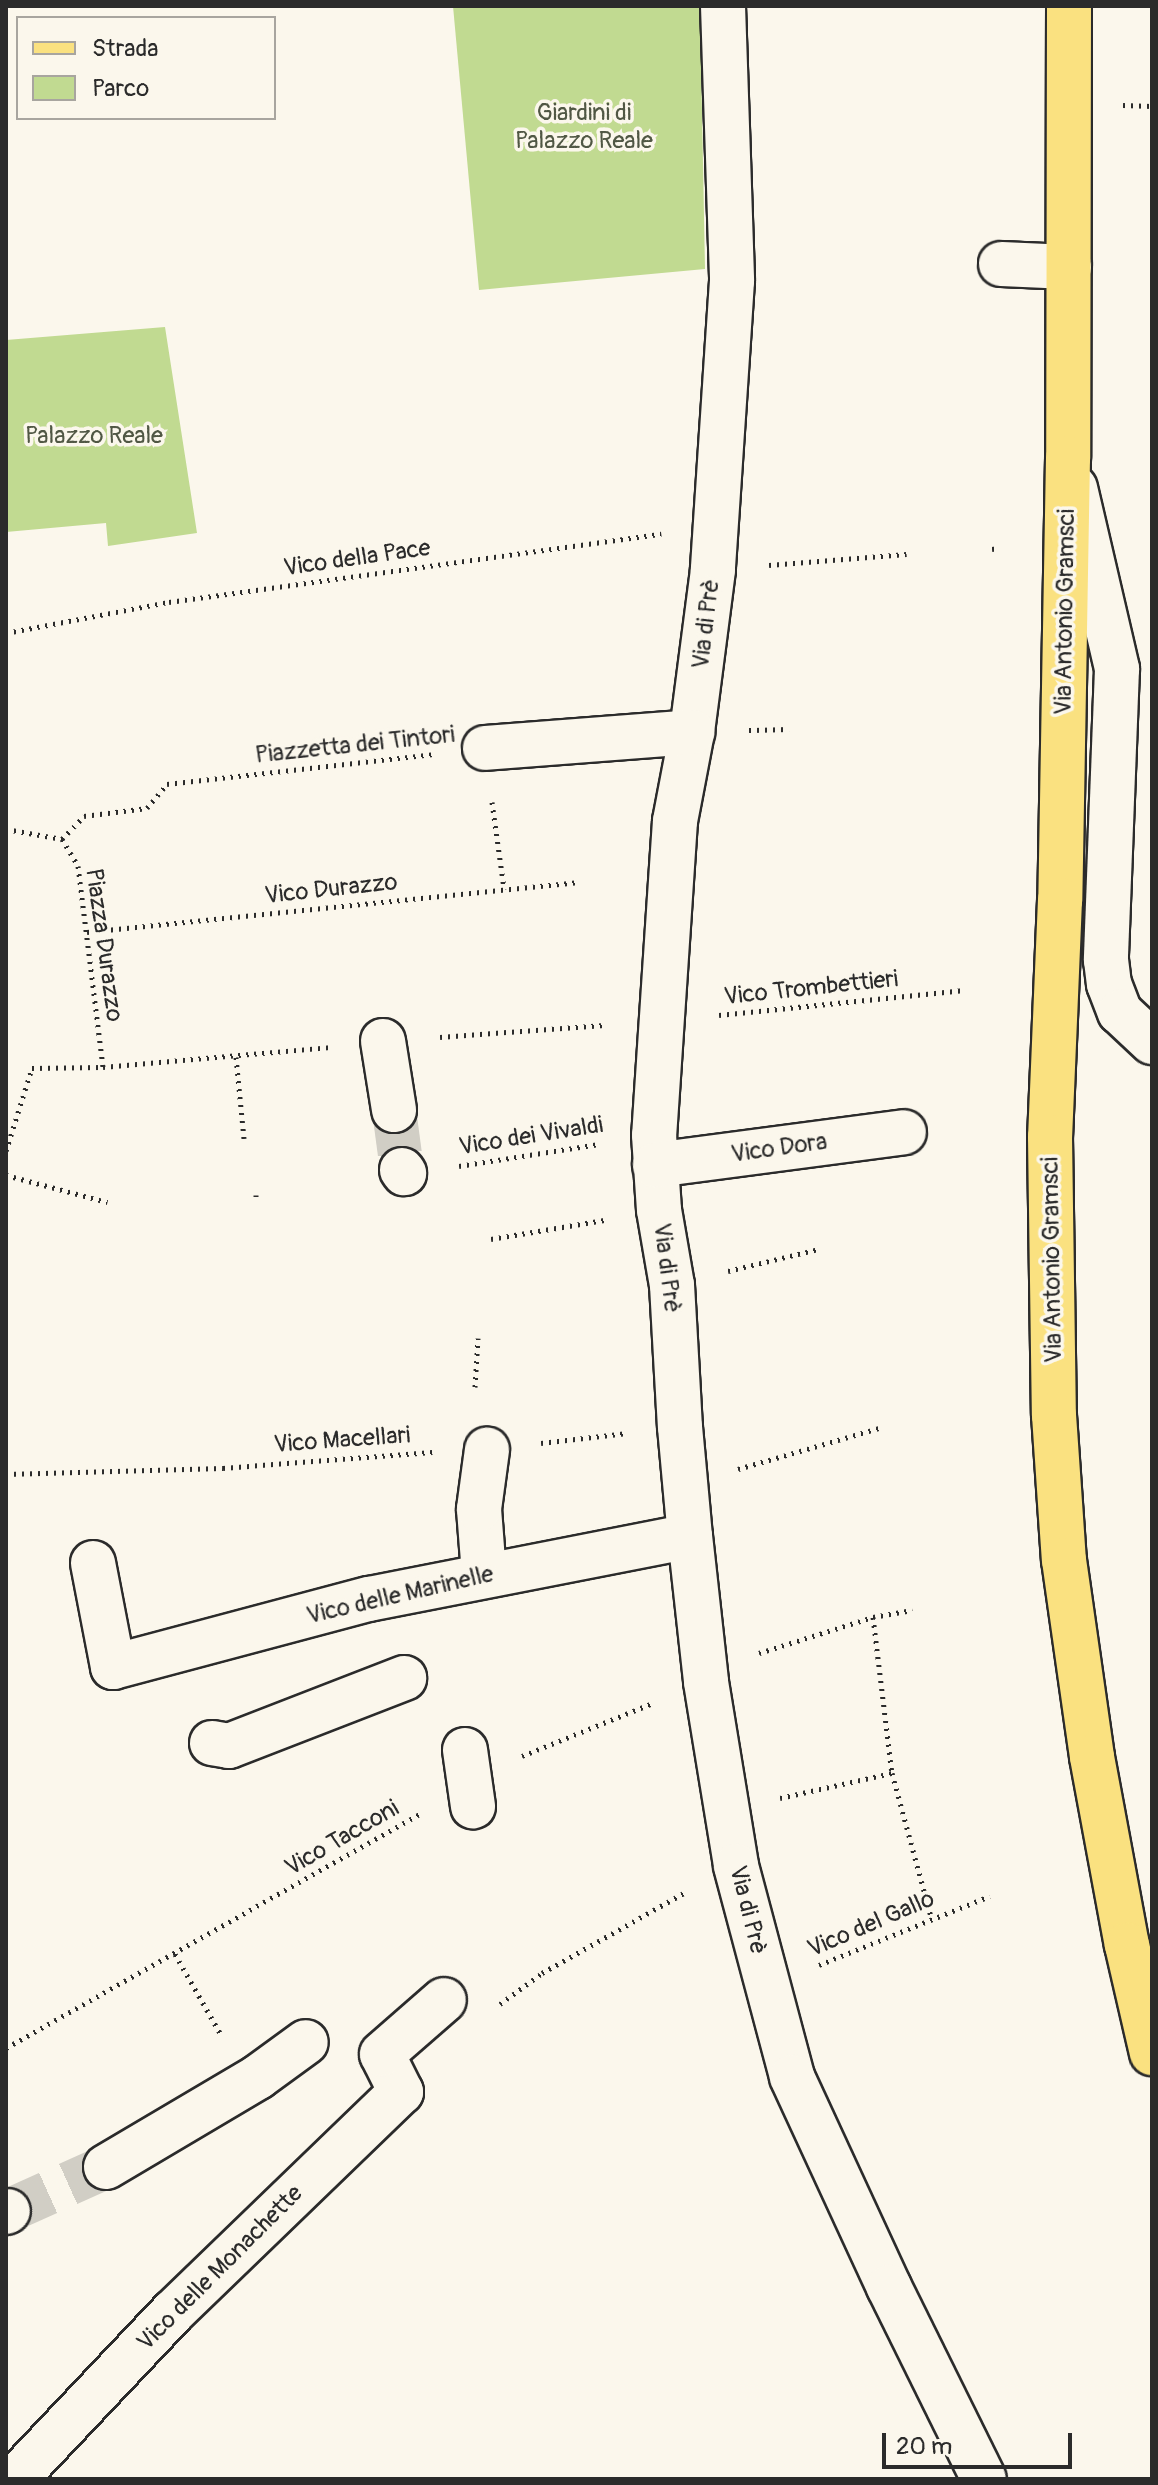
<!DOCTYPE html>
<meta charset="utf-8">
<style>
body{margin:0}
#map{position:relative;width:1158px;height:2485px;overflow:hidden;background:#fbf7ec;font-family:Pangolin,sans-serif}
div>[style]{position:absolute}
.green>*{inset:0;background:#c1da91}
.minor-tunnel>*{height:44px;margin-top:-22px;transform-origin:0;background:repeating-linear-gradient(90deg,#d1cec5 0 44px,transparent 0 66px)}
.path>*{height:5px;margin-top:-2.5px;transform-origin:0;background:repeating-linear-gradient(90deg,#2b2b2b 0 2px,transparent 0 8px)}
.roads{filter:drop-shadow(2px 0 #2b2b2b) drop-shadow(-2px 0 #2b2b2b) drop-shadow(0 2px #2b2b2b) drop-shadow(0 -2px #2b2b2b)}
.minor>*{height:44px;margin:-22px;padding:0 22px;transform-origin:22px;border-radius:22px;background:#fbf7ec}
.major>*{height:44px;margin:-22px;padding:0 22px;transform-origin:22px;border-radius:22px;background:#fae180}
.bridges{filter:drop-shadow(2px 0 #2b2b2b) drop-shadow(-2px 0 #2b2b2b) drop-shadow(0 2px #2b2b2b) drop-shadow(0 -2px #2b2b2b)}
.minor-bridge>*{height:44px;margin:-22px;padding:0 22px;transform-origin:22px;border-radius:22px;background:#fbf7ec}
span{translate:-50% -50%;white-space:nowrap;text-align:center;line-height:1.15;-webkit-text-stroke:7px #fbf7ec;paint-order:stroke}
.park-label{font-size:24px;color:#505744}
.street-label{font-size:24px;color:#2b2b2b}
.frame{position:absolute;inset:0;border:8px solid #2b2b2b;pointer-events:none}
.legend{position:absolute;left:16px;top:16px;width:260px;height:104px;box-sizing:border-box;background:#fbf7ec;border:2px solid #a8a59f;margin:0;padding:10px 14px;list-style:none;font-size:24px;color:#2b2b2b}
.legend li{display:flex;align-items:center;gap:16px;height:40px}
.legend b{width:40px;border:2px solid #a8a59f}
.scale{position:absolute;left:882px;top:2433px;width:190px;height:36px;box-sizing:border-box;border:4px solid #2b2b2b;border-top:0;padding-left:10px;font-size:24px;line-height:28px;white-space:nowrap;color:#2b2b2b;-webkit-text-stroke:6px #fbf7ec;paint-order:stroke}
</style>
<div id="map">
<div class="green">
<div style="clip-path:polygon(453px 6px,700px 6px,705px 269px,479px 290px)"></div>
<div style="clip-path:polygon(165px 327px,197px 533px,108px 546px,106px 523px,6px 532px,6px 340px)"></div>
</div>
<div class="minor-tunnel">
<div style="left:394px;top:1110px;width:61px;rotate:82.4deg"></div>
<div style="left:8px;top:2211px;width:107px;rotate:-24.2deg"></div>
</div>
<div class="path">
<div style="left:1123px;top:105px;width:29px;rotate:2deg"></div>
<div style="left:992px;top:549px;width:7px;rotate:-8deg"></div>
<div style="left:769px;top:565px;width:138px;rotate:-4.6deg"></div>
<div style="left:6px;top:633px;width:166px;rotate:-10.8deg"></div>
<div style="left:169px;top:602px;width:497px;rotate:-7.9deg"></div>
<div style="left:749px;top:730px;width:40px;rotate:-1.4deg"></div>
<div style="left:492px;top:802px;width:88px;rotate:82.1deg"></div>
<div style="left:6px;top:829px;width:57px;rotate:10.1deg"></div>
<div style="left:62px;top:839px;width:31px;rotate:59deg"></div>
<div style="left:78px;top:866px;width:203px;rotate:82.9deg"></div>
<div style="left:103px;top:1067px;width:228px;rotate:-5deg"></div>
<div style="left:62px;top:839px;width:32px;rotate:-46deg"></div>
<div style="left:84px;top:816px;width:64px;rotate:-7.2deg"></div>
<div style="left:147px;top:808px;width:31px;rotate:-50deg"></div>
<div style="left:167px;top:784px;width:268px;rotate:-6.4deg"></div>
<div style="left:87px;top:932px;width:495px;rotate:-5.8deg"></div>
<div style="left:719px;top:1015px;width:247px;rotate:-5.8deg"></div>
<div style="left:440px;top:1037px;width:165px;rotate:-4.2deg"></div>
<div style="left:236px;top:1057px;width:82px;rotate:84.4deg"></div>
<div style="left:6px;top:1151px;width:87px;rotate:-72.6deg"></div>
<div style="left:32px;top:1068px;width:71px;rotate:-0.8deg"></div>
<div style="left:459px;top:1166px;width:142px;rotate:-8.9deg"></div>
<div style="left:6px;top:1175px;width:105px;rotate:15deg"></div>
<div style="left:256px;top:1195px;width:5px;rotate:90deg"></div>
<div style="left:491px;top:1239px;width:115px;rotate:-9.5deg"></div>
<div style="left:728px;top:1271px;width:94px;rotate:-13.6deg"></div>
<div style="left:475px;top:1387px;width:49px;rotate:-86.5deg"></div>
<div style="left:541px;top:1443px;width:87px;rotate:-6.6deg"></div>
<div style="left:738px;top:1469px;width:151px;rotate:-16.2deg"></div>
<div style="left:6px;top:1474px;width:217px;rotate:-1.6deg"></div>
<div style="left:223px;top:1468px;width:210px;rotate:-4.4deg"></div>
<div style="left:873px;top:1617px;width:157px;rotate:83.1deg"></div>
<div style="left:892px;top:1773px;width:149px;rotate:74.8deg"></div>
<div style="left:759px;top:1653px;width:120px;rotate:-17.5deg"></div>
<div style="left:873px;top:1617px;width:40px;rotate:-10deg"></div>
<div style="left:522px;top:1756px;width:141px;rotate:-22deg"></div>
<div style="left:780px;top:1798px;width:115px;rotate:-12.6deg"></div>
<div style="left:175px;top:1954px;width:91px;rotate:60.3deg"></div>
<div style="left:819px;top:1965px;width:184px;rotate:-22deg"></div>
<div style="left:500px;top:2004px;width:52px;rotate:-36.4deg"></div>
<div style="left:542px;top:1973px;width:165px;rotate:-29.4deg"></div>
<div style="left:6px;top:2048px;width:475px;rotate:-29.5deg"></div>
</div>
<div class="roads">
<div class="minor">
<div style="left:723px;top:6px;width:275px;rotate:88.1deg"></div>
<div style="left:732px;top:281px;width:290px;rotate:93.8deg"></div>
<div style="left:713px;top:570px;width:163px;rotate:97.4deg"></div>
<div style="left:692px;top:732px;width:91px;rotate:100.8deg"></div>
<div style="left:675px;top:821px;width:315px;rotate:93.8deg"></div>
<div style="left:654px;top:1135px;width:75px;rotate:86.2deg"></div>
<div style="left:659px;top:1210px;width:76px;rotate:80.2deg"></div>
<div style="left:672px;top:1285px;width:142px;rotate:86.8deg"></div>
<div style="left:680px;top:1427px;width:109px;rotate:84.8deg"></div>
<div style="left:690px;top:1536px;width:147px;rotate:83.7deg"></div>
<div style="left:706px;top:1682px;width:186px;rotate:80.7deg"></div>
<div style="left:736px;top:1866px;width:218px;rotate:75.1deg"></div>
<div style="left:792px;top:2077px;width:231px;rotate:65.2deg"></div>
<div style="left:889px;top:2287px;width:214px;rotate:63.7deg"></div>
<div style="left:1001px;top:264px;width:68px;rotate:2.5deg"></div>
<div style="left:1075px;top:488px;width:186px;rotate:76.9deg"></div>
<div style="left:1117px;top:669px;width:291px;rotate:92.2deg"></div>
<div style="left:1106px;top:960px;width:24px;rotate:83deg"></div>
<div style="left:1109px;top:984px;width:30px;rotate:69deg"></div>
<div style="left:1120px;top:1012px;width:44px;rotate:43.2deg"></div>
<div style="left:485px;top:748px;width:208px;rotate:-4.4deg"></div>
<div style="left:383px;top:1041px;width:70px;rotate:80.9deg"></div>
<div style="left:655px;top:1165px;width:251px;rotate:-7.5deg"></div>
<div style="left:402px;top:1170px;width:4px;rotate:56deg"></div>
<div style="left:93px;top:1563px;width:106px;rotate:79.1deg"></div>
<div style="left:113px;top:1667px;width:265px;rotate:-14.9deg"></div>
<div style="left:369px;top:1599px;width:327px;rotate:-11.1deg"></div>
<div style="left:484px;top:1574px;width:65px;rotate:-94.4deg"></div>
<div style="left:479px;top:1509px;width:60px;rotate:-82.3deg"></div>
<div style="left:212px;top:1743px;width:17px;rotate:10deg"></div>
<div style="left:229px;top:1746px;width:188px;rotate:-21.2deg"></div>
<div style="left:106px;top:2167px;width:177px;rotate:-30.6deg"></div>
<div style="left:258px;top:2077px;width:59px;rotate:-36.1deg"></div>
<div style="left:6px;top:2212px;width:2px;rotate:-27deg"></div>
<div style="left:15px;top:2479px;width:230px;rotate:-46.6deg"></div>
<div style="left:173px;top:2312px;width:317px;rotate:-44deg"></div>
<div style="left:401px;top:2092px;width:42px;rotate:-116.6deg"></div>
<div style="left:382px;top:2054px;width:82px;rotate:-41.1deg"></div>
</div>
<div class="major">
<div style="left:1069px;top:6px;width:452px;rotate:90.1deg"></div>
<div style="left:1068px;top:458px;width:442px;rotate:91deg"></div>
<div style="left:1060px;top:900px;width:237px;rotate:92.4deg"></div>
<div style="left:1050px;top:1137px;width:278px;rotate:89.2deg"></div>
<div style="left:1054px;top:1415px;width:145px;rotate:86.1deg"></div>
<div style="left:1064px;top:1560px;width:199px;rotate:81.9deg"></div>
<div style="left:1092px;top:1757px;width:191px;rotate:79.5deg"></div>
<div style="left:1127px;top:1945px;width:111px;rotate:77deg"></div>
</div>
</div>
<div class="bridges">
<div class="minor-bridge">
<div style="left:465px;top:1750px;width:57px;rotate:81.9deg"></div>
</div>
</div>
<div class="park-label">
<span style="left:584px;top:127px">Giardini di<br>Palazzo Reale</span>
<span style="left:94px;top:436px">Palazzo Reale</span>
</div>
<div class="street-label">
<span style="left:357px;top:558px;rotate:-8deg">Vico della Pace</span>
<span style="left:1065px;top:612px;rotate:-89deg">Via Antonio Gramsci</span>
<span style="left:706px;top:624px;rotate:-83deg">Via di Prè</span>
<span style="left:355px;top:745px;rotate:-6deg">Piazzetta dei Tintori</span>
<span style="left:331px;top:889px;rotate:-6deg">Vico Durazzo</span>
<span style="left:104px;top:945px;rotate:82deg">Piazza Durazzo</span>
<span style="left:811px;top:988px;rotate:-6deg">Vico Trombettieri</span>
<span style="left:531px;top:1136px;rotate:-9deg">Vico dei Vivaldi</span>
<span style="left:779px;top:1148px;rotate:-8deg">Vico Dora</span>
<span style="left:1052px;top:1260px;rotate:-91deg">Via Antonio Gramsci</span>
<span style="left:667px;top:1268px;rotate:83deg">Via di Prè</span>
<span style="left:342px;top:1440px;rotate:-4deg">Vico Macellari</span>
<span style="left:400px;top:1595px;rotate:-13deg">Vico delle Marinelle</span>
<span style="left:342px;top:1838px;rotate:-30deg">Vico Tacconi</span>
<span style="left:748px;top:1910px;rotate:76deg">Via di Prè</span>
<span style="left:871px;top:1924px;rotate:-23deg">Vico del Gallo</span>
<span style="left:220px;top:2268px;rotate:-45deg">Vico delle Monachette</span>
</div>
<div class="frame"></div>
<ul class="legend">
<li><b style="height:10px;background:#fae180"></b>Strada</li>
<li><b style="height:22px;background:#c1da91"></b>Parco</li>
</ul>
<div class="scale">20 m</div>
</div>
